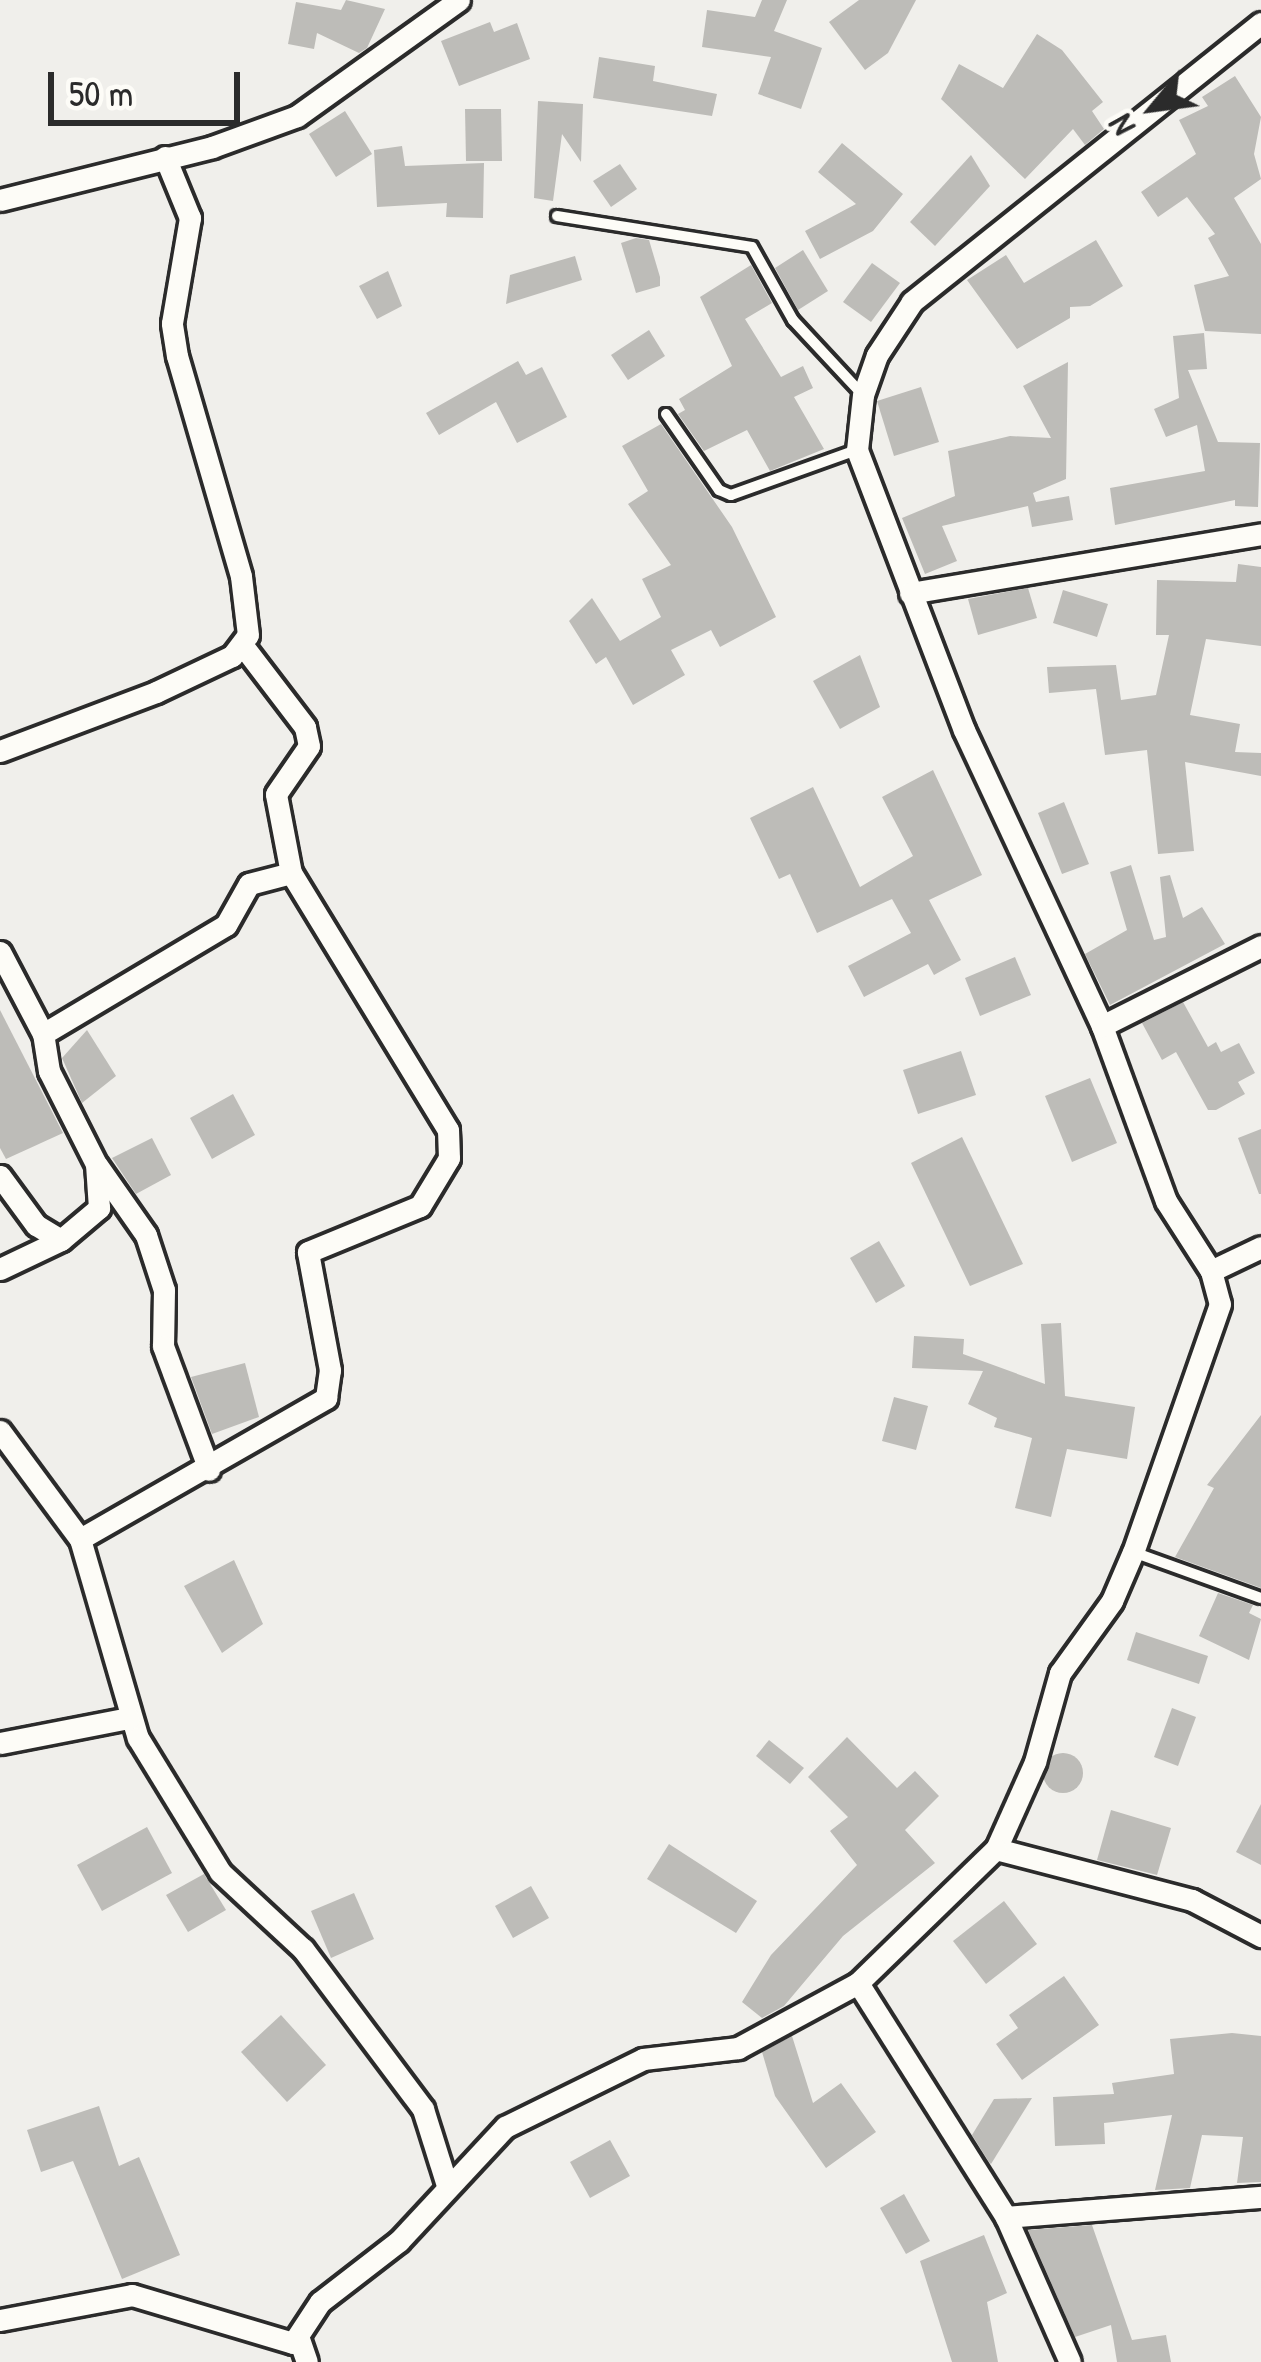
<!DOCTYPE html>
<style>
body{margin:0}
#map{position:relative;width:1261px;height:2362px;overflow:hidden;background:#f0efeb;font-family:"Patrick Hand",sans-serif}
div>[style]{position:absolute}
.building>*{inset:0;background:#bdbcb8}
.round{border-radius:50%}
.roads{filter:drop-shadow(3px 0 #2b2b2b) drop-shadow(-3px 0 #2b2b2b) drop-shadow(0 3px #2b2b2b) drop-shadow(0 -3px #2b2b2b)}
.lane>*{height:10px;margin:-5px;padding:0 5px;transform-origin:5px;border-radius:5px;background:#fdfcf7}
.street>*{height:21px;margin:-10.5px;padding:0 10.5px;transform-origin:10.5px;border-radius:10.5px;background:#fdfcf7}
span{translate:-50% -50%;white-space:nowrap;text-align:center;line-height:1.15;-webkit-text-stroke:12px #fdfcf7;paint-order:stroke}
.north{position:absolute;left:1093px;top:48px;width:120px;height:120px;-webkit-text-stroke:9px #fdfcf7;paint-order:stroke;rotate:241deg;font-size:33px;font-weight:700;line-height:48px;text-align:center;color:#2b2b2b}
.north::after{content:'';display:block;margin:auto;width:42px;height:54px;background:#2b2b2b;clip-path:polygon(50% 0,100% 100%,50% 72%,0 100%)}
.scale{position:absolute;left:48px;top:72px;width:192px;height:54px;box-sizing:border-box;border:6px solid #2b2b2b;border-top:0;padding-left:15px;font-size:36px;line-height:42px;white-space:nowrap;color:#2b2b2b;-webkit-text-stroke:9px #fdfcf7;paint-order:stroke}
</style>
<div id="map">
<div class="building">
<div style="clip-path:polygon(346px 0,385px 9px,367px 48px,359px 53px,317px 33px,314px 49px,288px 44px,296px 2px,341px 10px)"></div>
<div style="clip-path:polygon(762px 0,787px 0,774px 31px,822px 48px,801px 109px,758px 94px,771px 57px,702px 47px,707px 10px,755px 17px)"></div>
<div style="clip-path:polygon(859px 0,916px 0,888px 53px,865px 70px,829px 22px)"></div>
<div style="clip-path:polygon(490px 22px,494px 32px,517px 23px,530px 59px,459px 86px,441px 41px)"></div>
<div style="clip-path:polygon(1037px 34px,1062px 50px,1103px 102px,1092px 111px,1104px 129px,1085px 145px,1073px 129px,1025px 179px,941px 99px,959px 64px,1003px 88px)"></div>
<div style="clip-path:polygon(599px 57px,655px 66px,653px 81px,717px 94px,712px 116px,593px 98px)"></div>
<div style="clip-path:polygon(1235px 76px,1261px 117px,1254px 154px,1261px 179px,1234px 198px,1261px 244px,1261px 334px,1205px 331px,1194px 285px,1229px 276px,1208px 238px,1215px 234px,1187px 197px,1158px 217px,1141px 192px,1196px 154px,1179px 120px,1208px 106px,1202px 97px)"></div>
<div style="clip-path:polygon(538px 101px,583px 104px,581px 162px,562px 134px,553px 201px,534px 198px)"></div>
<div style="clip-path:polygon(465px 109px,501px 109px,502px 161px,466px 161px)"></div>
<div style="clip-path:polygon(345px 111px,372px 154px,336px 177px,309px 134px)"></div>
<div style="clip-path:polygon(842px 143px,903px 194px,873px 231px,820px 259px,805px 231px,856px 204px,818px 172px)"></div>
<div style="clip-path:polygon(402px 146px,405px 166px,484px 163px,483px 218px,446px 217px,447px 203px,377px 207px,374px 150px)"></div>
<div style="clip-path:polygon(971px 155px,990px 186px,935px 246px,910px 222px)"></div>
<div style="clip-path:polygon(620px 164px,637px 189px,611px 207px,593px 181px)"></div>
<div style="clip-path:polygon(636px 238px,649px 240px,660px 277px,660px 286px,636px 293px,621px 243px)"></div>
<div style="clip-path:polygon(1096px 240px,1123px 286px,1090px 306px,1070px 307px,1070px 318px,1017px 349px,967px 280px,1006px 255px,1024px 283px)"></div>
<div style="clip-path:polygon(803px 250px,828px 291px,798px 310px,775px 268px)"></div>
<div style="clip-path:polygon(575px 256px,582px 280px,506px 304px,510px 275px)"></div>
<div style="clip-path:polygon(872px 263px,900px 283px,871px 322px,843px 302px)"></div>
<div style="clip-path:polygon(751px 265px,772px 303px,745px 319px,781px 377px,803px 366px,813px 388px,794px 397px,824px 449px,770px 471px,747px 430px,704px 451px,678px 414px,685px 410px,679px 399px,732px 366px,700px 297px)"></div>
<div style="clip-path:polygon(388px 271px,402px 306px,377px 319px,359px 286px)"></div>
<div style="clip-path:polygon(649px 330px,665px 356px,628px 380px,611px 355px)"></div>
<div style="clip-path:polygon(1204px 333px,1207px 369px,1188px 370px,1218px 442px,1260px 443px,1258px 507px,1235px 506px,1235px 500px,1115px 525px,1110px 488px,1205px 471px,1197px 425px,1166px 437px,1154px 409px,1179px 398px,1173px 336px)"></div>
<div style="clip-path:polygon(518px 361px,526px 375px,542px 367px,567px 417px,517px 443px,496px 402px,439px 435px,426px 413px)"></div>
<div style="clip-path:polygon(1068px 362px,1066px 479px,1033px 493px,1036px 502px,1069px 496px,1073px 520px,1032px 527px,1028px 506px,942px 526px,957px 561px,925px 574px,902px 518px,955px 496px,948px 451px,1010px 436px,1051px 438px,1023px 386px)"></div>
<div style="clip-path:polygon(921px 387px,939px 442px,894px 456px,877px 401px)"></div>
<div style="clip-path:polygon(661px 424px,732px 527px,776px 617px,720px 647px,711px 630px,671px 650px,685px 675px,633px 705px,606px 657px,596px 664px,569px 621px,592px 598px,620px 641px,661px 617px,642px 579px,671px 565px,628px 504px,648px 491px,622px 446px)"></div>
<div style="clip-path:polygon(1238px 564px,1261px 567px,1261px 646px,1206px 639px,1190px 715px,1240px 724px,1235px 752px,1261px 753px,1261px 776px,1185px 762px,1194px 851px,1158px 854px,1147px 750px,1105px 755px,1096px 689px,1049px 693px,1047px 667px,1116px 665px,1121px 700px,1156px 695px,1169px 635px,1156px 635px,1157px 580px,1236px 582px)"></div>
<div style="clip-path:polygon(1028px 588px,1037px 618px,978px 635px,968px 599px)"></div>
<div style="clip-path:polygon(1063px 590px,1108px 604px,1097px 637px,1053px 623px)"></div>
<div style="clip-path:polygon(860px 655px,880px 707px,840px 729px,813px 681px)"></div>
<div style="clip-path:polygon(933px 770px,982px 875px,929px 900px,961px 960px,934px 975px,928px 964px,864px 997px,848px 966px,911px 933px,892px 899px,817px 933px,790px 874px,779px 879px,750px 818px,813px 787px,860px 887px,913px 856px,882px 797px)"></div>
<div style="clip-path:polygon(1064px 802px,1089px 864px,1062px 874px,1038px 813px)"></div>
<div style="clip-path:polygon(1131px 865px,1154px 940px,1166px 937px,1160px 877px,1170px 875px,1183px 918px,1202px 907px,1225px 944px,1110px 1005px,1085px 954px,1127px 930px,1110px 872px)"></div>
<div style="clip-path:polygon(1015px 957px,1031px 995px,980px 1016px,965px 978px)"></div>
<div style="clip-path:polygon(1183px 1002px,1208px 1047px,1216px 1042px,1221px 1052px,1239px 1043px,1255px 1073px,1238px 1082px,1245px 1094px,1216px 1110px,1208px 1110px,1176px 1052px,1162px 1060px,1142px 1023px)"></div>
<div style="clip-path:polygon(0 1010px,63px 1133px,6px 1159px,0 1148px)"></div>
<div style="clip-path:polygon(87px 1030px,116px 1076px,82px 1103px,62px 1058px)"></div>
<div style="clip-path:polygon(961px 1051px,976px 1095px,918px 1114px,903px 1070px)"></div>
<div style="clip-path:polygon(1090px 1078px,1117px 1143px,1072px 1162px,1045px 1096px)"></div>
<div style="clip-path:polygon(233px 1094px,255px 1135px,212px 1159px,190px 1118px)"></div>
<div style="clip-path:polygon(1261px 1129px,1261px 1194px,1259px 1194px,1238px 1138px)"></div>
<div style="clip-path:polygon(962px 1137px,1023px 1264px,970px 1286px,911px 1163px)"></div>
<div style="clip-path:polygon(152px 1138px,171px 1175px,136px 1194px,112px 1158px)"></div>
<div style="clip-path:polygon(879px 1241px,905px 1286px,876px 1303px,850px 1258px)"></div>
<div style="clip-path:polygon(1061px 1323px,1065px 1396px,1135px 1407px,1127px 1459px,1067px 1449px,1051px 1517px,1015px 1508px,1032px 1438px,994px 1427px,997px 1418px,968px 1404px,983px 1371px,912px 1368px,914px 1336px,964px 1339px,963px 1354px,1045px 1384px,1041px 1324px)"></div>
<div style="clip-path:polygon(245px 1363px,259px 1417px,212px 1434px,191px 1377px)"></div>
<div style="clip-path:polygon(894px 1397px,928px 1406px,916px 1450px,882px 1441px)"></div>
<div style="clip-path:polygon(1261px 1415px,1261px 1588px,1175px 1557px,1214px 1488px,1207px 1485px)"></div>
<div style="clip-path:polygon(234px 1560px,263px 1624px,222px 1653px,184px 1586px)"></div>
<div style="clip-path:polygon(1218px 1593px,1253px 1605px,1249px 1613px,1261px 1619px,1249px 1660px,1199px 1636px)"></div>
<div style="clip-path:polygon(1136px 1632px,1208px 1656px,1199px 1684px,1127px 1660px)"></div>
<div style="clip-path:polygon(1172px 1708px,1196px 1717px,1178px 1766px,1154px 1757px)"></div>
<div style="clip-path:polygon(847px 1737px,897px 1788px,915px 1771px,939px 1796px,905px 1830px,935px 1863px,843px 1936px,784px 2006px,762px 2018px,742px 2002px,771px 1955px,857px 1865px,830px 1831px,848px 1817px,808px 1777px)"></div>
<div style="clip-path:polygon(769px 1740px,804px 1768px,790px 1784px,756px 1756px)"></div>
<div class="round" style="left:1043px;top:1753px;width:40px;height:40px"></div>
<div style="clip-path:polygon(1261px 1804px,1261px 1865px,1236px 1852px)"></div>
<div style="clip-path:polygon(1111px 1810px,1171px 1828px,1157px 1875px,1097px 1860px)"></div>
<div style="clip-path:polygon(147px 1827px,172px 1873px,102px 1911px,77px 1865px)"></div>
<div style="clip-path:polygon(669px 1844px,757px 1901px,736px 1933px,647px 1879px)"></div>
<div style="clip-path:polygon(204px 1874px,226px 1910px,188px 1932px,166px 1895px)"></div>
<div style="clip-path:polygon(531px 1886px,549px 1918px,513px 1938px,495px 1906px)"></div>
<div style="clip-path:polygon(354px 1893px,374px 1939px,331px 1958px,311px 1911px)"></div>
<div style="clip-path:polygon(1004px 1901px,1037px 1944px,986px 1984px,953px 1941px)"></div>
<div style="clip-path:polygon(1064px 1976px,1099px 2025px,1022px 2080px,996px 2044px,1018px 2028px,1009px 2015px)"></div>
<div style="clip-path:polygon(281px 2015px,326px 2065px,287px 2102px,241px 2052px)"></div>
<div style="clip-path:polygon(1232px 2033px,1261px 2036px,1261px 2182px,1237px 2183px,1243px 2137px,1202px 2135px,1190px 2188px,1155px 2190px,1172px 2115px,1104px 2123px,1105px 2144px,1055px 2146px,1053px 2097px,1114px 2094px,1112px 2083px,1174px 2074px,1170px 2039px)"></div>
<div style="clip-path:polygon(792px 2036px,813px 2103px,841px 2083px,876px 2132px,826px 2168px,775px 2096px,762px 2052px)"></div>
<div style="clip-path:polygon(1032px 2098px,991px 2164px,989px 2162px,972px 2135px,994px 2099px)"></div>
<div style="clip-path:polygon(99px 2106px,119px 2166px,139px 2157px,180px 2255px,122px 2279px,73px 2161px,41px 2172px,27px 2130px)"></div>
<div style="clip-path:polygon(610px 2140px,630px 2176px,590px 2198px,570px 2162px)"></div>
<div style="clip-path:polygon(904px 2194px,930px 2241px,906px 2254px,880px 2208px)"></div>
<div style="clip-path:polygon(1092px 2225px,1132px 2340px,1166px 2335px,1171px 2362px,1117px 2362px,1111px 2325px,1075px 2337px,1028px 2230px)"></div>
<div style="clip-path:polygon(984px 2235px,1007px 2293px,987px 2302px,998px 2362px,952px 2362px,920px 2261px)"></div>
</div>
<div class="roads">
<div class="lane">
<div style="left:557px;top:216px;width:197px;rotate:9deg"></div>
<div style="left:752px;top:247px;width:84px;rotate:60.7deg"></div>
<div style="left:793px;top:320px;width:103px;rotate:47deg"></div>
<div style="left:666px;top:414px;width:93px;rotate:55.1deg"></div>
<div style="left:719px;top:490px;width:13px;rotate:23deg"></div>
<div style="left:731px;top:495px;width:134px;rotate:-19.7deg"></div>
<div style="left:1133px;top:1552px;width:136px;rotate:19.8deg"></div>
</div>
<div class="street">
<div style="left:1261px;top:23px;width:447px;rotate:141.4deg"></div>
<div style="left:912px;top:302px;width:64px;rotate:123.4deg"></div>
<div style="left:877px;top:355px;width:42px;rotate:109.3deg"></div>
<div style="left:863px;top:395px;width:55px;rotate:96.2deg"></div>
<div style="left:857px;top:450px;width:300px;rotate:69.1deg"></div>
<div style="left:964px;top:730px;width:327px;rotate:65deg"></div>
<div style="left:1102px;top:1026px;width:186px;rotate:69.9deg"></div>
<div style="left:1166px;top:1201px;width:83px;rotate:57.3deg"></div>
<div style="left:1211px;top:1271px;width:34px;rotate:75deg"></div>
<div style="left:1220px;top:1304px;width:263px;rotate:109.3deg"></div>
<div style="left:1133px;top:1552px;width:53px;rotate:113.2deg"></div>
<div style="left:1112px;top:1601px;width:89px;rotate:125.8deg"></div>
<div style="left:1060px;top:1673px;width:92px;rotate:105.7deg"></div>
<div style="left:1035px;top:1762px;width:95px;rotate:114.1deg"></div>
<div style="left:996px;top:1849px;width:203px;rotate:14.6deg"></div>
<div style="left:1192px;top:1900px;width:78px;rotate:27.6deg"></div>
<div style="left:0;top:200px;width:219px;rotate:-14deg"></div>
<div style="left:212px;top:147px;width:90px;rotate:-20deg"></div>
<div style="left:297px;top:116px;width:199px;rotate:-35.6deg"></div>
<div style="left:910px;top:593px;width:356px;rotate:-9.5deg"></div>
<div style="left:0;top:751px;width:167px;rotate:-20.7deg"></div>
<div style="left:156px;top:692px;width:84px;rotate:-25.3deg"></div>
<div style="left:232px;top:656px;width:26px;rotate:-53deg"></div>
<div style="left:248px;top:635px;width:59px;rotate:-96.8deg"></div>
<div style="left:241px;top:576px;width:229px;rotate:-106.2deg"></div>
<div style="left:177px;top:356px;width:33px;rotate:-99deg"></div>
<div style="left:172px;top:323px;width:107px;rotate:-80.3deg"></div>
<div style="left:190px;top:218px;width:66px;rotate:-112.3deg"></div>
<div style="left:0;top:952px;width:93px;rotate:62.3deg"></div>
<div style="left:1102px;top:1026px;width:178px;rotate:-26.7deg"></div>
<div style="left:97px;top:1165px;width:85px;rotate:55deg"></div>
<div style="left:146px;top:1235px;width:58px;rotate:71.9deg"></div>
<div style="left:164px;top:1290px;width:56px;rotate:91deg"></div>
<div style="left:163px;top:1346px;width:132px;rotate:69.6deg"></div>
<div style="left:0;top:1176px;width:61px;rotate:53.7deg"></div>
<div style="left:36px;top:1225px;width:29px;rotate:31deg"></div>
<div style="left:0;top:1269px;width:68px;rotate:-25.4deg"></div>
<div style="left:61px;top:1240px;width:50px;rotate:-40.1deg"></div>
<div style="left:99px;top:1208px;width:44px;rotate:-93.9deg"></div>
<div style="left:96px;top:1164px;width:104px;rotate:-116.8deg"></div>
<div style="left:49px;top:1071px;width:37px;rotate:-99deg"></div>
<div style="left:43px;top:1034px;width:213px;rotate:-30.8deg"></div>
<div style="left:226px;top:925px;width:47px;rotate:-60.7deg"></div>
<div style="left:249px;top:884px;width:43px;rotate:-14.7deg"></div>
<div style="left:291px;top:873px;width:80px;rotate:-100.8deg"></div>
<div style="left:276px;top:794px;width:58px;rotate:-55.5deg"></div>
<div style="left:309px;top:746px;width:19px;rotate:-102deg"></div>
<div style="left:305px;top:727px;width:102px;rotate:-127.4deg"></div>
<div style="left:1211px;top:1271px;width:55px;rotate:-25.6deg"></div>
<div style="left:0;top:1431px;width:134px;rotate:53.5deg"></div>
<div style="left:80px;top:1539px;width:207px;rotate:73.8deg"></div>
<div style="left:138px;top:1738px;width:157px;rotate:58.5deg"></div>
<div style="left:220px;top:1872px;width:113px;rotate:42.9deg"></div>
<div style="left:303px;top:1949px;width:200px;rotate:53.1deg"></div>
<div style="left:423px;top:2109px;width:80px;rotate:72.5deg"></div>
<div style="left:80px;top:1539px;width:284px;rotate:-29.8deg"></div>
<div style="left:326px;top:1398px;width:28px;rotate:-82deg"></div>
<div style="left:330px;top:1370px;width:120px;rotate:-100.6deg"></div>
<div style="left:308px;top:1252px;width:121px;rotate:-22.3deg"></div>
<div style="left:420px;top:1206px;width:56px;rotate:-58.9deg"></div>
<div style="left:449px;top:1158px;width:28px;rotate:-92deg"></div>
<div style="left:448px;top:1130px;width:301px;rotate:-121.4deg"></div>
<div style="left:0;top:1743px;width:131px;rotate:-11deg"></div>
<div style="left:858px;top:1983px;width:277px;rotate:57.7deg"></div>
<div style="left:1006px;top:2217px;width:158px;rotate:66.2deg"></div>
<div style="left:1006px;top:2217px;width:256px;rotate:-4.5deg"></div>
<div style="left:0;top:2320px;width:134px;rotate:-10.7deg"></div>
<div style="left:132px;top:2295px;width:168px;rotate:16.6deg"></div>
<div style="left:293px;top:2343px;width:49px;rotate:-56.6deg"></div>
<div style="left:320px;top:2302px;width:100px;rotate:-37.7deg"></div>
<div style="left:399px;top:2241px;width:156px;rotate:-47.1deg"></div>
<div style="left:505px;top:2127px;width:154px;rotate:-26.2deg"></div>
<div style="left:643px;top:2059px;width:96px;rotate:-6.6deg"></div>
<div style="left:738px;top:2048px;width:136px;rotate:-28.4deg"></div>
<div style="left:858px;top:1983px;width:192px;rotate:-44.2deg"></div>
<div style="left:299px;top:2339px;width:24px;rotate:71deg"></div>
</div>
</div>
<div class="north">N</div>
<div class="scale">50 m</div>
</div>
